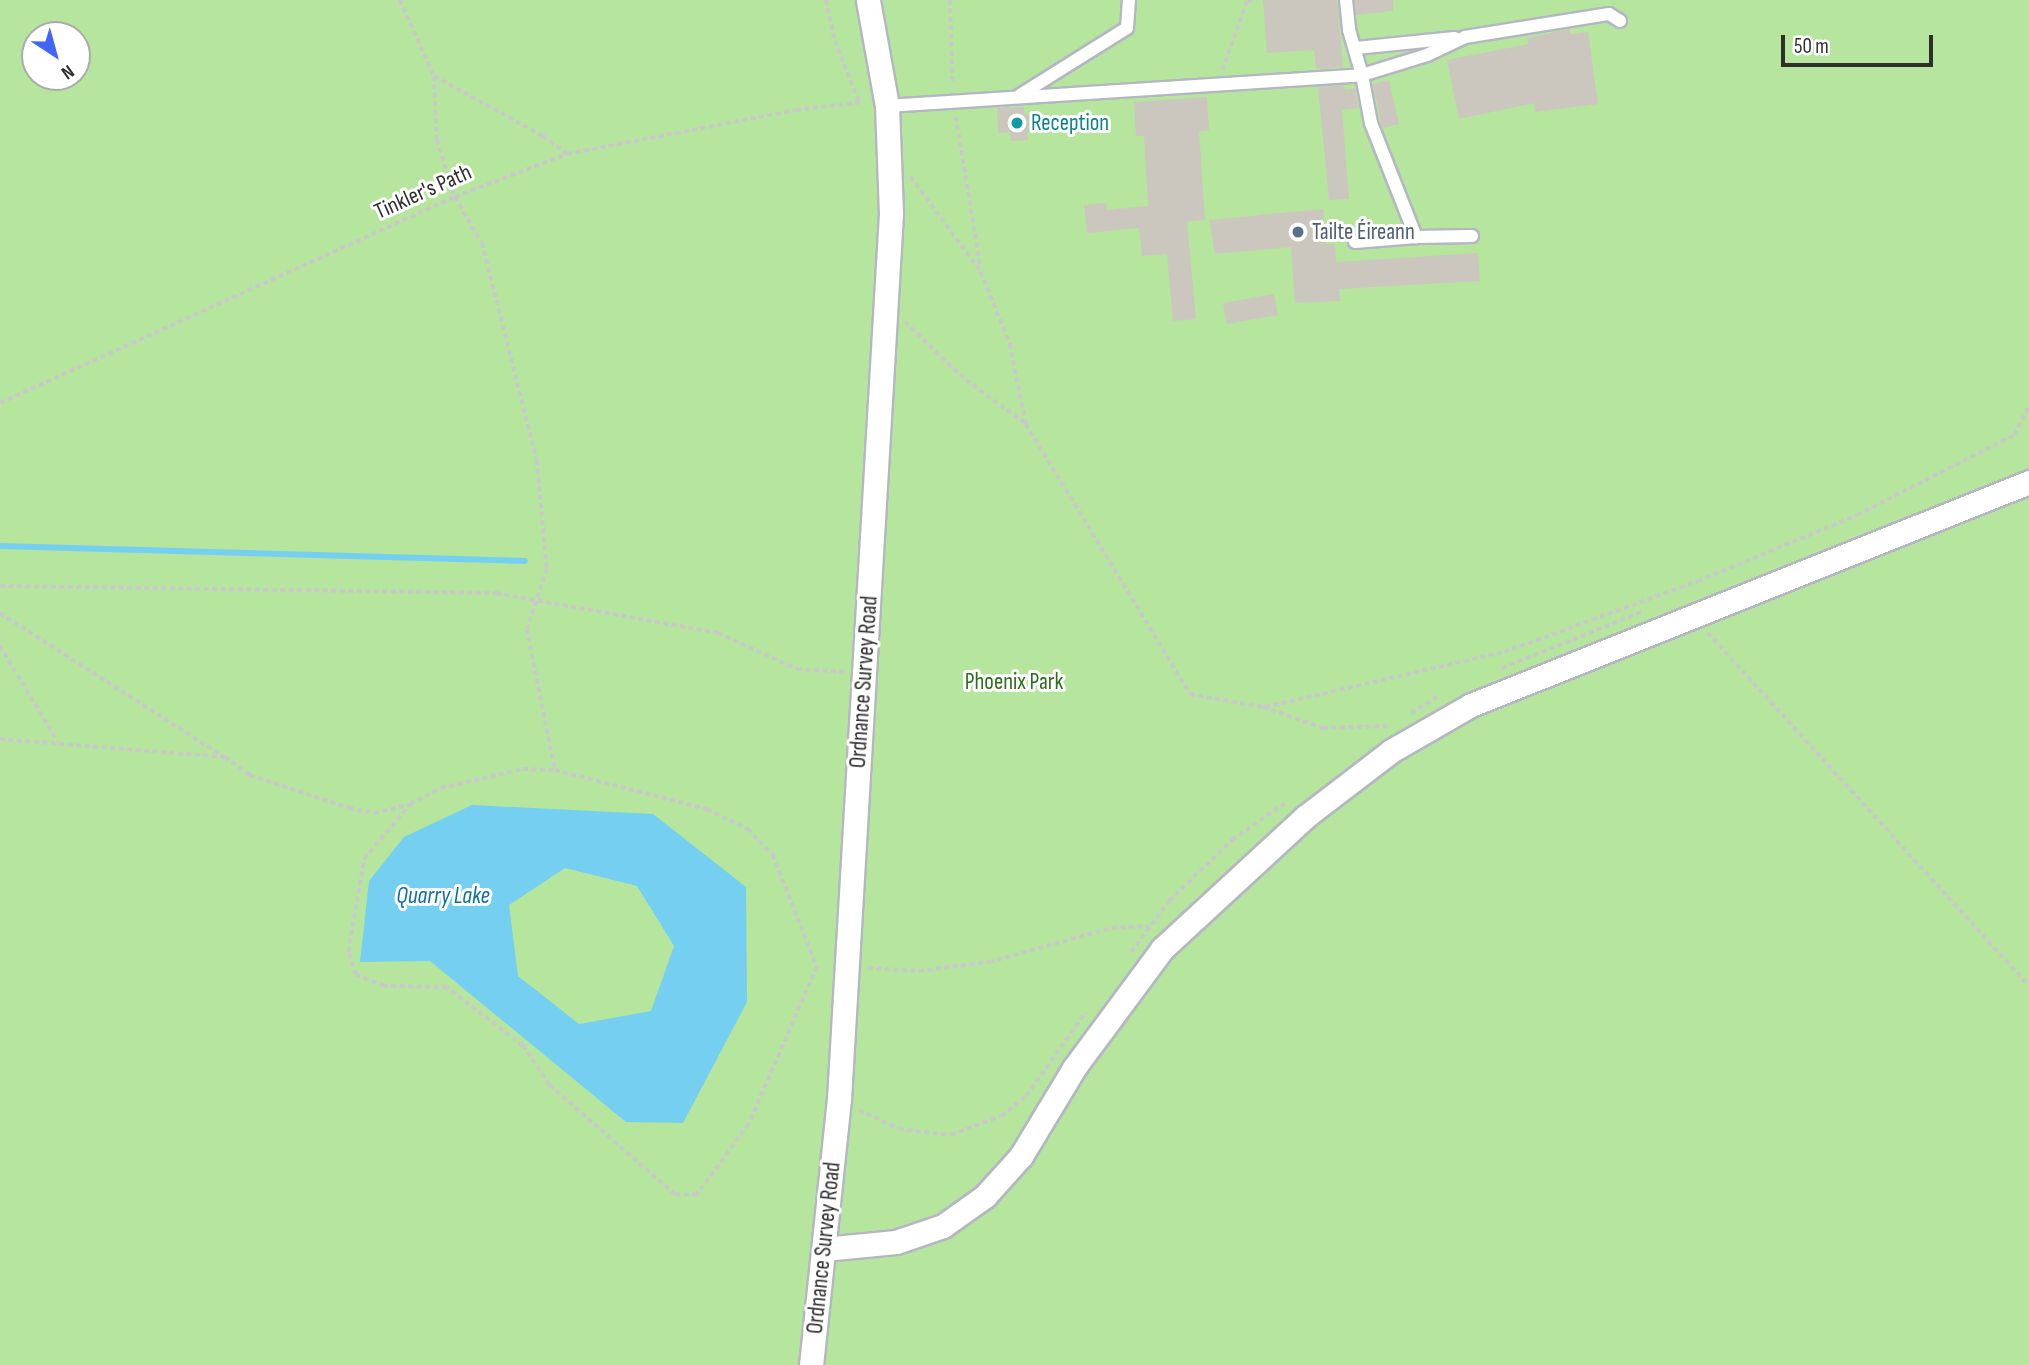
<!DOCTYPE html>
<meta charset="utf-8">
<style>
body{margin:0}
#map{position:relative;width:2029px;height:1365px;overflow:hidden;background:#efe9e1;font-family:"Sofia Sans Condensed",sans-serif}
div>[style]{position:absolute}
.green>*{inset:0;background:#b6e59e}
.water>*{inset:0;background:#75cff0}
.stream>*{height:6px;margin:-3px;padding:0 3px;transform-origin:3px;border-radius:3px;background:#75cff0}
.building>*{inset:0;background:#cbc7bf}
.path>*{height:3.5px;margin-top:-1.75px;transform-origin:0;background:repeating-linear-gradient(90deg,#c9c9c9 0 5px,transparent 0 8.5px)}
.roads{filter:drop-shadow(2px 0 #b4b7c1) drop-shadow(-2px 0 #b4b7c1) drop-shadow(0 2px #b4b7c1) drop-shadow(0 -2px #b4b7c1)}
.service>*{height:12px;margin:-6px;padding:0 6px;transform-origin:6px;border-radius:6px;background:#fff}
.minor>*{height:23px;margin:-11.5px;padding:0 11.5px;transform-origin:11.5px;border-radius:11.5px;background:#fff}
.dots>*{width:19px;height:19px;translate:-50% -50%;box-sizing:border-box;border:4px solid #fff;border-radius:50%}
span{translate:-50% -50%;white-space:nowrap;text-align:center;line-height:1.15;-webkit-text-stroke:6px #fff;paint-order:stroke}
.culture-label{font-size:23px;color:#0d838f}
.left{translate:0 -50%;text-align:left}
.street-label{font-size:23px;color:#2e2e2e}
.service-label{font-size:23px;color:#4e5e75}
.park-label{font-size:23px;color:#2c6e1b}
.water-label{font-size:24px;color:#0d6fa3;font-style:italic}
.north{position:absolute;left:21px;top:21px;width:70px;height:70px;box-sizing:border-box;background:#fff;border:2px solid #ababab;border-radius:50%;rotate:144deg;font-size:19px;font-weight:700;line-height:28px;text-align:center;color:#2e2e2e}
.north::after{content:'';display:block;margin:auto;width:24px;height:32px;background:#4264fb;clip-path:polygon(50% 0,100% 100%,50% 72%,0 100%)}
.scale{position:absolute;left:1781px;top:35px;width:152px;height:32px;box-sizing:border-box;border:4px solid #2e2e2e;border-top:0;padding-left:9px;font-size:21px;line-height:24px;white-space:nowrap;color:#2e2e2e;-webkit-text-stroke:5px #fff;paint-order:stroke}
</style>
<div id="map">
<div class="green">
<div style="clip-path:polygon(evenodd,0 0,2029px 0,2029px 1365px,0 1365px,0 0,35px 35px,77px 35px,77px 77px,35px 77px,35px 35px)"></div>
</div>
<div class="water">
<div style="clip-path:polygon(evenodd,472px 805px,653px 814px,746px 887px,747px 1002px,683px 1123px,626px 1122px,430px 961px,360px 962px,369px 881px,404px 837px,472px 805px,565px 868px,637px 886px,674px 946px,651px 1011px,579px 1024px,518px 976px,509px 905px,565px 868px)"></div>
</div>
<div class="stream">
<div style="left:0;top:546px;width:525px;rotate:1.64deg"></div>
</div>
<div class="building">
<div style="clip-path:polygon(1263px 0,1337px 0,1343px 67px,1316px 69px,1314px 50px,1267px 53px)"></div>
<div style="clip-path:polygon(1355px 0,1393px 0,1393px 11px,1356px 15px)"></div>
<div style="clip-path:polygon(1570px 29px,1570px 34px,1588px 32px,1598px 104px,1535px 112px,1534px 103px,1459px 119px,1447px 60px,1528px 44px,1527px 38px)"></div>
<div style="clip-path:polygon(1389px 80px,1399px 124px,1382px 128px,1373px 84px)"></div>
<div style="clip-path:polygon(1344px 85px,1345px 90px,1355px 88px,1359px 108px,1342px 110px,1349px 199px,1329px 200px,1318px 87px)"></div>
<div style="clip-path:polygon(1207px 97px,1209px 130px,1199px 131px,1205px 220px,1187px 222px,1196px 319px,1173px 321px,1167px 254px,1142px 256px,1139px 228px,1087px 233px,1084px 205px,1106px 203px,1107px 210px,1148px 206px,1144px 136px,1136px 136px,1134px 102px)"></div>
<div style="clip-path:polygon(1024px 107px,1024px 114px,1035px 114px,1036px 131px,1027px 132px,1028px 140px,1011px 141px,1010px 132px,998px 133px,997px 108px)"></div>
<div style="clip-path:polygon(1323px 209px,1326px 244px,1335px 244px,1336px 262px,1478px 253px,1480px 281px,1339px 289px,1340px 301px,1295px 303px,1291px 247px,1215px 254px,1209px 220px)"></div>
<div style="clip-path:polygon(1274px 294px,1278px 315px,1227px 324px,1223px 303px)"></div>
</div>
<div class="path">
<div style="left:400px;top:0;width:83px;rotate:65.9deg"></div>
<div style="left:434px;top:76px;width:64px;rotate:87.3deg"></div>
<div style="left:437px;top:140px;width:60px;rotate:72.5deg"></div>
<div style="left:455px;top:197px;width:53px;rotate:59.6deg"></div>
<div style="left:482px;top:243px;width:225px;rotate:75.8deg"></div>
<div style="left:537px;top:461px;width:108px;rotate:84.7deg"></div>
<div style="left:547px;top:569px;width:63px;rotate:108.4deg"></div>
<div style="left:527px;top:629px;width:144px;rotate:78.8deg"></div>
<div style="left:555px;top:770px;width:157px;rotate:14.4deg"></div>
<div style="left:707px;top:809px;width:46px;rotate:26deg"></div>
<div style="left:748px;top:829px;width:36px;rotate:46deg"></div>
<div style="left:773px;top:855px;width:120px;rotate:68.6deg"></div>
<div style="left:817px;top:967px;width:171px;rotate:113.4deg"></div>
<div style="left:749px;top:1124px;width:88px;rotate:126.2deg"></div>
<div style="left:697px;top:1195px;width:22px;rotate:180deg"></div>
<div style="left:675px;top:1195px;width:167px;rotate:-138.9deg"></div>
<div style="left:549px;top:1085px;width:47px;rotate:-123.7deg"></div>
<div style="left:523px;top:1046px;width:96px;rotate:-142.7deg"></div>
<div style="left:447px;top:988px;width:63px;rotate:-178.2deg"></div>
<div style="left:384px;top:986px;width:30px;rotate:-159deg"></div>
<div style="left:356px;top:975px;width:24px;rotate:-109deg"></div>
<div style="left:348px;top:952px;width:94px;rotate:-80.2deg"></div>
<div style="left:364px;top:859px;width:72px;rotate:-50.1deg"></div>
<div style="left:410px;top:804px;width:35px;rotate:-27deg"></div>
<div style="left:441px;top:788px;width:84px;rotate:-13deg"></div>
<div style="left:523px;top:769px;width:32px;rotate:2deg"></div>
<div style="left:826px;top:0;width:42px;rotate:77.6deg"></div>
<div style="left:835px;top:41px;width:65px;rotate:68.2deg"></div>
<div style="left:950px;top:0;width:85px;rotate:88deg"></div>
<div style="left:1222px;top:70px;width:73px;rotate:-70.1deg"></div>
<div style="left:1247px;top:1px;width:10px;rotate:-6deg"></div>
<div style="left:434px;top:76px;width:124px;rotate:28.8deg"></div>
<div style="left:543px;top:136px;width:30px;rotate:37deg"></div>
<div style="left:956px;top:117px;width:154px;rotate:80.7deg"></div>
<div style="left:911px;top:177px;width:118px;rotate:53.6deg"></div>
<div style="left:981px;top:272px;width:78px;rotate:68.1deg"></div>
<div style="left:1010px;top:344px;width:82px;rotate:78.7deg"></div>
<div style="left:1026px;top:424px;width:316px;rotate:58.7deg"></div>
<div style="left:1190px;top:694px;width:74px;rotate:10.1deg"></div>
<div style="left:1263px;top:707px;width:64px;rotate:19.3deg"></div>
<div style="left:1323px;top:728px;width:66px;rotate:-1.7deg"></div>
<div style="left:905px;top:322px;width:84px;rotate:43.6deg"></div>
<div style="left:966px;top:380px;width:73px;rotate:36.1deg"></div>
<div style="left:0;top:403px;width:499px;rotate:-24.4deg"></div>
<div style="left:455px;top:197px;width:120px;rotate:-21deg"></div>
<div style="left:567px;top:154px;width:233px;rotate:-10.9deg"></div>
<div style="left:796px;top:110px;width:68px;rotate:-6.7deg"></div>
<div style="left:0;top:586px;width:496px;rotate:0.8deg"></div>
<div style="left:496px;top:593px;width:226px;rotate:10.2deg"></div>
<div style="left:718px;top:633px;width:87px;rotate:24.5deg"></div>
<div style="left:797px;top:669px;width:48px;rotate:3.6deg"></div>
<div style="left:0;top:613px;width:265px;rotate:32.7deg"></div>
<div style="left:1708px;top:633px;width:477px;rotate:47.7deg"></div>
<div style="left:0;top:646px;width:112px;rotate:58.9deg"></div>
<div style="left:1502px;top:668px;width:153px;rotate:-21.9deg"></div>
<div style="left:1265px;top:707px;width:245px;rotate:-13deg"></div>
<div style="left:1504px;top:652px;width:207px;rotate:-20.1deg"></div>
<div style="left:1698px;top:581px;width:172px;rotate:-22.5deg"></div>
<div style="left:1857px;top:515px;width:176px;rotate:-27deg"></div>
<div style="left:2014px;top:435px;width:34px;rotate:-63deg"></div>
<div style="left:1411px;top:713px;width:31px;rotate:-32deg"></div>
<div style="left:0;top:739px;width:226px;rotate:4.6deg"></div>
<div style="left:225px;top:757px;width:31px;rotate:36deg"></div>
<div style="left:250px;top:775px;width:104px;rotate:18.4deg"></div>
<div style="left:349px;top:808px;width:25px;rotate:11deg"></div>
<div style="left:374px;top:813px;width:35px;rotate:-13deg"></div>
<div style="left:1131px;top:952px;width:64px;rotate:-53.3deg"></div>
<div style="left:1169px;top:901px;width:88px;rotate:-44.1deg"></div>
<div style="left:1232px;top:840px;width:65px;rotate:-34.9deg"></div>
<div style="left:868px;top:968px;width:51px;rotate:3.4deg"></div>
<div style="left:919px;top:971px;width:71px;rotate:-7.3deg"></div>
<div style="left:989px;top:962px;width:128px;rotate:-15.5deg"></div>
<div style="left:1112px;top:928px;width:37px;rotate:-3deg"></div>
<div style="left:859px;top:1110px;width:44px;rotate:25.4deg"></div>
<div style="left:899px;top:1129px;width:52px;rotate:6.6deg"></div>
<div style="left:951px;top:1135px;width:53px;rotate:-20.8deg"></div>
<div style="left:1001px;top:1116px;width:32px;rotate:-39deg"></div>
<div style="left:1026px;top:1096px;width:103px;rotate:-54.5deg"></div>
</div>
<div class="roads">
<div class="service">
<div style="left:1346px;top:0;width:30px;rotate:84deg"></div>
<div style="left:1349px;top:30px;width:47px;rotate:73.9deg"></div>
<div style="left:1362px;top:75px;width:68px;rotate:-17.1deg"></div>
<div style="left:1427px;top:55px;width:42px;rotate:-25.3deg"></div>
<div style="left:1465px;top:37px;width:146px;rotate:-9.1deg"></div>
<div style="left:1609px;top:14px;width:13px;rotate:32deg"></div>
<div style="left:1356px;top:48px;width:99px;rotate:-5.8deg"></div>
<div style="left:1020px;top:95px;width:126px;rotate:-32.1deg"></div>
<div style="left:1127px;top:28px;width:28px;rotate:-86deg"></div>
<div style="left:887px;top:106px;width:476px;rotate:-3.7deg"></div>
<div style="left:1362px;top:75px;width:49px;rotate:79.4deg"></div>
<div style="left:1371px;top:123px;width:123px;rotate:68.5deg"></div>
<div style="left:1416px;top:237px;width:56px;rotate:-1deg"></div>
<div style="left:1355px;top:242px;width:61px;rotate:-4.7deg"></div>
</div>
<div class="minor">
<div style="left:824px;top:1249px;width:72px;rotate:-5.6deg"></div>
<div style="left:896px;top:1242px;width:50px;rotate:-18.8deg"></div>
<div style="left:943px;top:1226px;width:52px;rotate:-35.5deg"></div>
<div style="left:985px;top:1196px;width:54px;rotate:-48deg"></div>
<div style="left:1021px;top:1156px;width:103px;rotate:-58.9deg"></div>
<div style="left:1074px;top:1068px;width:148px;rotate:-53.5deg"></div>
<div style="left:1162px;top:949px;width:195px;rotate:-42.7deg"></div>
<div style="left:1305px;top:817px;width:108px;rotate:-37.5deg"></div>
<div style="left:1391px;top:751px;width:92px;rotate:-29.9deg"></div>
<div style="left:1471px;top:705px;width:601px;rotate:-21.78deg"></div>
<div style="left:811px;top:1365px;width:267px;rotate:-84deg"></div>
<div style="left:839px;top:1099px;width:887px;rotate:-86.64deg"></div>
<div style="left:891px;top:214px;width:108px;rotate:-92.1deg"></div>
<div style="left:887px;top:106px;width:108px;rotate:-100.2deg"></div>
</div>
</div>
<div class="dots">
<div style="left:1017px;top:123px;background:#0f9aa8"></div>
<div style="left:1298px;top:232px;background:#5c6f8a"></div>
</div>
<div class="culture-label">
<span class="left" style="left:1031px;top:123px">Reception</span>
</div>
<div class="street-label">
<span style="left:423px;top:192px;rotate:-24deg">Tinkler's Path</span>
<span style="left:864px;top:682px;rotate:-86deg">Ordnance Survey Road</span>
<span style="left:824px;top:1248px;rotate:-84deg">Ordnance Survey Road</span>
</div>
<div class="service-label">
<span class="left" style="left:1312px;top:232px">Tailte Éireann</span>
</div>
<div class="park-label">
<span style="left:1014px;top:682px">Phoenix Park</span>
</div>
<div class="water-label">
<span style="left:443px;top:896px">Quarry Lake</span>
</div>
<div class="north">N</div>
<div class="scale">50 m</div>
</div>
